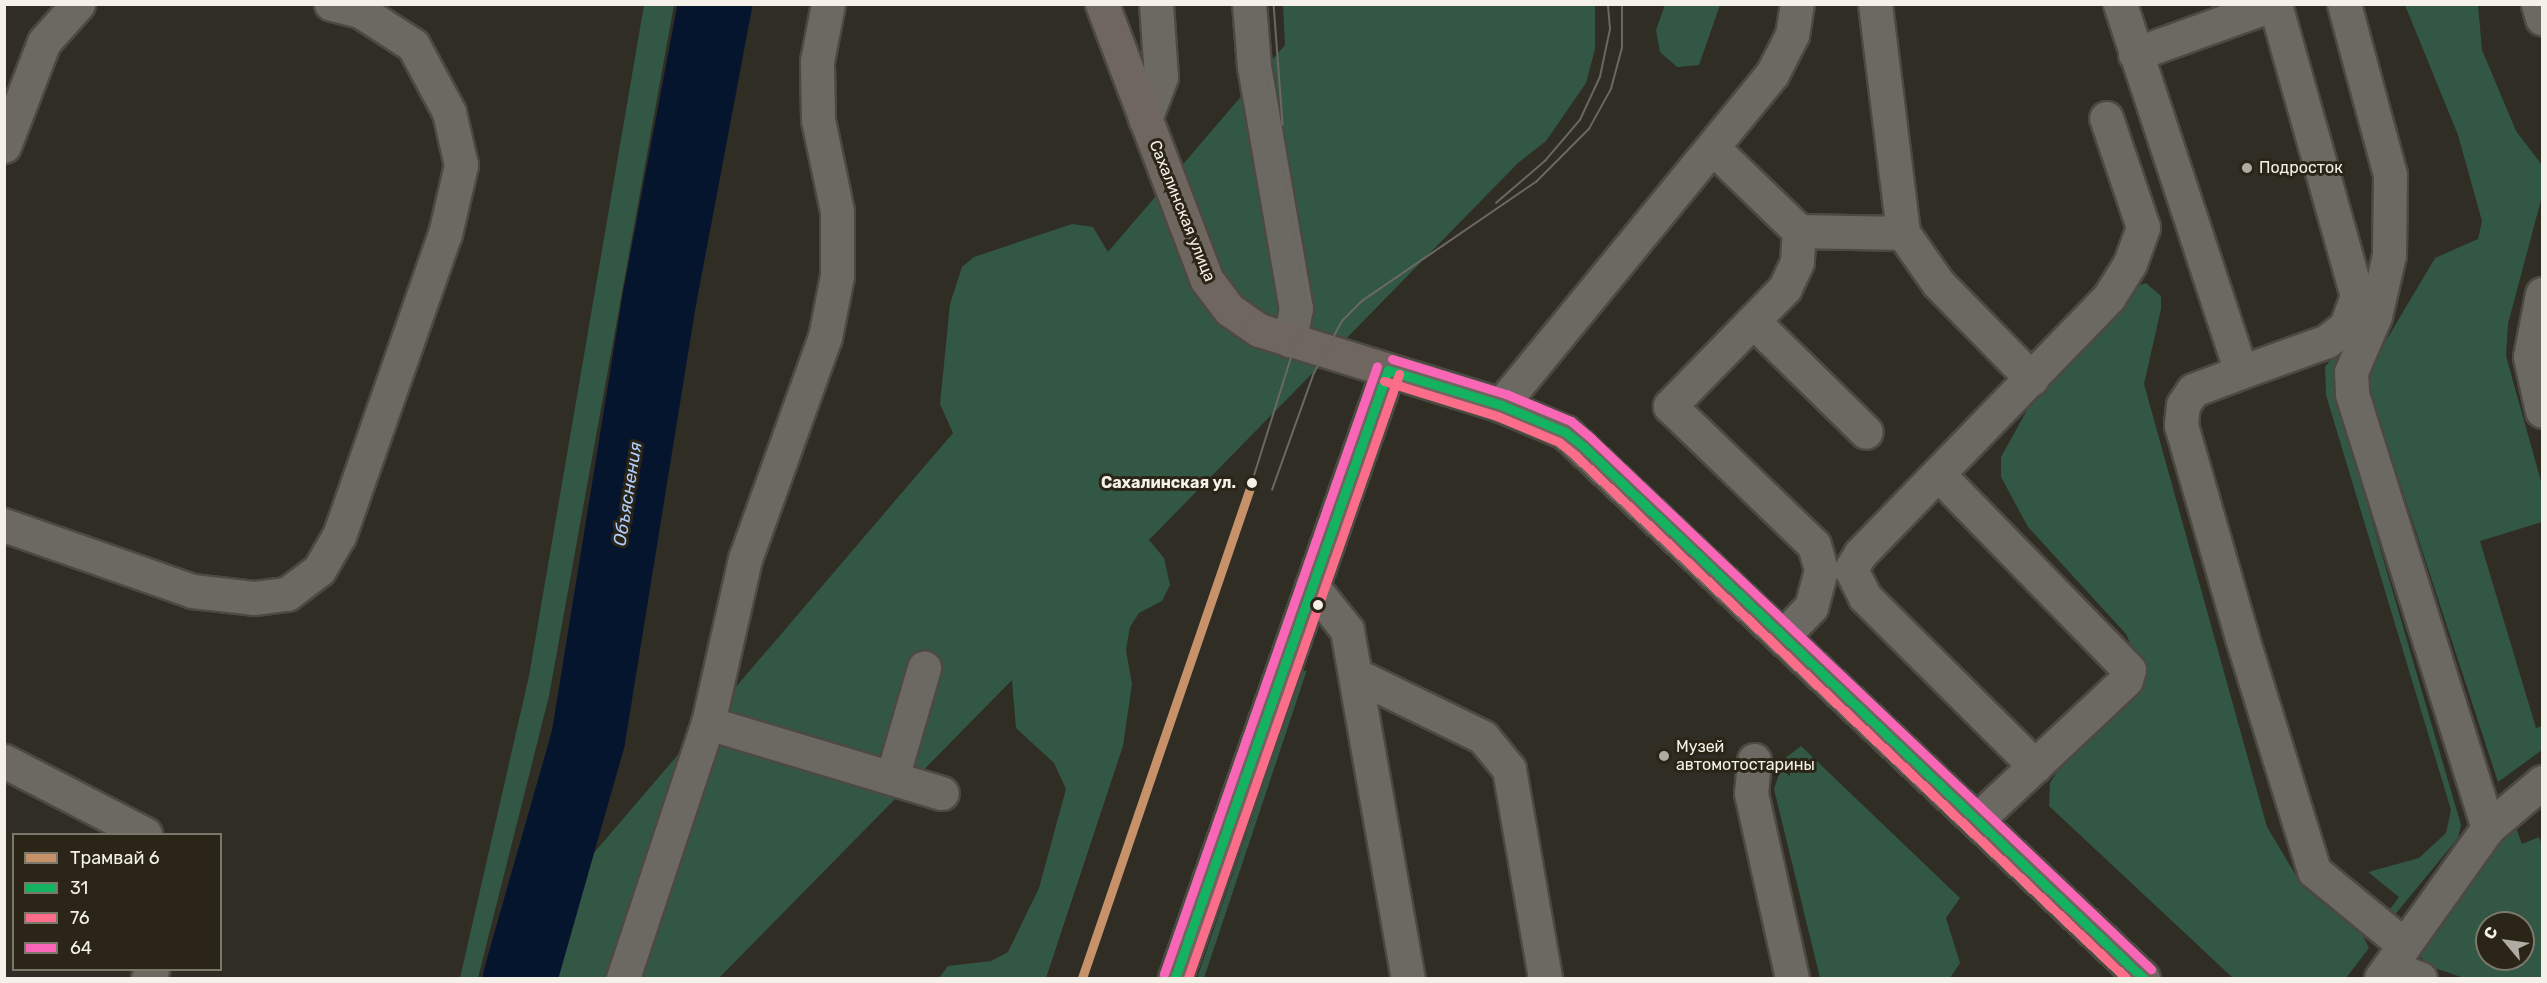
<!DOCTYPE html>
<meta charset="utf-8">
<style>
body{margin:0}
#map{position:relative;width:2547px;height:983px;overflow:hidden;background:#302d25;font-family:Rubik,sans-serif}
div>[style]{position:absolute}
.green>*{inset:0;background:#325745}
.river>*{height:74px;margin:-37px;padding:0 37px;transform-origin:37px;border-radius:37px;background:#06152e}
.roads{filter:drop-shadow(2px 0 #4c4942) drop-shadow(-2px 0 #4c4942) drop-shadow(0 2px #4c4942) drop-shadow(0 -2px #4c4942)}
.minor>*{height:33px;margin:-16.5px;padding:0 16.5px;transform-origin:16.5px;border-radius:16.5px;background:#6c6963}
.major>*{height:33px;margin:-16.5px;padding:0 16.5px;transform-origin:16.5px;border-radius:16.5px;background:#6f6660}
.tram>*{height:1.5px;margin:-0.75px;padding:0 0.75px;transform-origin:0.75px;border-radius:0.75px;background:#6a6861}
.bus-1>*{height:9px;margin:-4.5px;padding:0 4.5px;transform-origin:4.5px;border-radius:4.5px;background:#13b361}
.bus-2>*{height:9px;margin:-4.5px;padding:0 4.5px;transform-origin:4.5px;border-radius:4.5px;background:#fb6d88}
.bus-3>*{height:9px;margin:-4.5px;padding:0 4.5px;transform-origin:4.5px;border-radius:4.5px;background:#fa66b7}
.tram-1>*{height:9px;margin:-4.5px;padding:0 4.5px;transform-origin:4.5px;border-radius:4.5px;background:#c7916a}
.dots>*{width:16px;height:16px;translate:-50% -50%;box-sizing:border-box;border:3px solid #2b2517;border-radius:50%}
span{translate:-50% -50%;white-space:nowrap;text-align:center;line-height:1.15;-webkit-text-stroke:6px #2b2517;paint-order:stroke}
.poi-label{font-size:16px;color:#f5f1e8}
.left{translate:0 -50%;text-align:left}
.street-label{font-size:16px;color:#f5f1e8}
.stop-label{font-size:16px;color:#f5f1e8;font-weight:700}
.right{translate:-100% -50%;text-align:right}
.water-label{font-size:18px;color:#afcefd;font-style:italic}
.frame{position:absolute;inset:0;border:6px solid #f5f1e8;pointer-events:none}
.legend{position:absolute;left:12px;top:833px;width:210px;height:138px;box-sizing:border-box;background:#2b2517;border:2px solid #7c776b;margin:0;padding:8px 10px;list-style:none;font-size:18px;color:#f5f1e8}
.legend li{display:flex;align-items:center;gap:12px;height:30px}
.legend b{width:30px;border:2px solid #7c776b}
.north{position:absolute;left:2475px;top:911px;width:60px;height:60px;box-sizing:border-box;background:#2b2517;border:2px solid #7c776b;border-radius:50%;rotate:299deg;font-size:16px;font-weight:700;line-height:24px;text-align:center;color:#f5f1e8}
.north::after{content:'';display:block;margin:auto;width:21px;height:27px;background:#b0aca4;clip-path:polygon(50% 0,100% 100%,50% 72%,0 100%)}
</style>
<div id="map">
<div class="green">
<div style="clip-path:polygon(644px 5px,674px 5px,549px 696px,478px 978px,460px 978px,529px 676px)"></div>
<div style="clip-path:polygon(1283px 5px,1595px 5px,1595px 49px,1586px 83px,1546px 141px,1518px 163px,1149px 540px,1164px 558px,1170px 585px,1162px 601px,1139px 613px,1130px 627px,1126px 650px,1132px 684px,1123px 746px,1046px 978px,939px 978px,948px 966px,991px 961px,1008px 952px,1039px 888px,1066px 789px,1054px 763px,1016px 728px,1012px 680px,719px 978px,487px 978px,953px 433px,940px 404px,950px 304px,962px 267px,974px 257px,1072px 224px,1093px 227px,1108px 252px,1285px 45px)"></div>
<div style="clip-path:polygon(1665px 5px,1720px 5px,1699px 65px,1677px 67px,1660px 52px,1656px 30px)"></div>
<div style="clip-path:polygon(2405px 5px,2478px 5px,2482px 50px,2516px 131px,2542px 165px,2542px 196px,2508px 324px,2506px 356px,2542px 485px,2542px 522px,2480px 541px,2536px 728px,2542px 726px,2542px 750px,2498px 782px,2369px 388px,2371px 366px,2435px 258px,2478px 239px,2482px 221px,2458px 135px)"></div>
<div style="clip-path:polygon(2146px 283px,2161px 296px,2161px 309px,2144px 384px,2267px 827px,2303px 887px,2363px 936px,2369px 948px,2346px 978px,2233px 978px,2049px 806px,2050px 783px,2058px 770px,2129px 703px,2140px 665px,2126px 634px,2028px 527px,2001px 477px,2001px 457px,2031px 403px,2124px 306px,2135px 287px)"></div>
<div style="clip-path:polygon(2334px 355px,2339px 359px,2335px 394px,2461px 825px,2458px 838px,2393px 917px,2385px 916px,2399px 897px,2368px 872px,2419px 858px,2446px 833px,2451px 810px,2326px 395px,2325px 367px)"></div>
<div style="clip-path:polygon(1307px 670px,1204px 978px,1197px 978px,1302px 672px)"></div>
<div style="clip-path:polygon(1801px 746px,1960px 898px,1946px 918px,1960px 963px,1950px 978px,1820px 978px,1774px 789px,1784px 759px)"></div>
<div style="clip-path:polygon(evenodd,2513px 820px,2522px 844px,2539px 837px,2542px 845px,2542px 978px,2464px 978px,2429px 966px,2420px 956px,2421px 944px,2513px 820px,2487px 923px,2523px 923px,2523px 959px,2487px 959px,2487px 923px)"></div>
</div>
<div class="river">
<div style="left:520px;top:978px;width:248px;rotate:-74.1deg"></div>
<div style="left:588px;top:740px;width:450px;rotate:-80.8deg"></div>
<div style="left:660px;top:296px;width:297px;rotate:-79.3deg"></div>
</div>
<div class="roads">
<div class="minor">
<div style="left:1249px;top:4px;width:62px;rotate:85.4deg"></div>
<div style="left:1254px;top:66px;width:246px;rotate:80.2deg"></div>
<div style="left:1296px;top:308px;width:33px;rotate:101deg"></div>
<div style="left:1875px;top:4px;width:231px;rotate:83deg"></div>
<div style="left:1903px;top:233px;width:61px;rotate:55deg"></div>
<div style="left:1938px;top:283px;width:134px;rotate:45.6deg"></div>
<div style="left:2120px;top:4px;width:387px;rotate:71.8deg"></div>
<div style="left:2241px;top:372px;width:51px;rotate:159.4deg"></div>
<div style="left:2193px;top:390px;width:18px;rotate:124deg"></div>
<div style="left:2183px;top:405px;width:20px;rotate:96deg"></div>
<div style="left:2181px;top:425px;width:222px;rotate:74deg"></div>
<div style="left:2242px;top:638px;width:244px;rotate:72.8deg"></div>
<div style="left:2314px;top:871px;width:117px;rotate:39.4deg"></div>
<div style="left:2344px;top:4px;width:177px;rotate:74.9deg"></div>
<div style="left:2390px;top:175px;width:80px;rotate:90.7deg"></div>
<div style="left:2389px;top:255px;width:63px;rotate:102.9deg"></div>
<div style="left:2375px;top:316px;width:61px;rotate:113.2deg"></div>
<div style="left:2351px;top:372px;width:22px;rotate:87deg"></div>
<div style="left:2352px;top:394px;width:455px;rotate:72.6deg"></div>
<div style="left:2538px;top:4px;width:15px;rotate:74deg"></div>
<div style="left:2135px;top:54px;width:148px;rotate:-19.8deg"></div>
<div style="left:1145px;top:119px;width:45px;rotate:-69.1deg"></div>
<div style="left:1161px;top:77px;width:73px;rotate:-93.9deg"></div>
<div style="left:4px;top:146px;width:111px;rotate:-69deg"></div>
<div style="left:44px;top:42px;width:51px;rotate:-48.2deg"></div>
<div style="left:1713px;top:148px;width:120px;rotate:44deg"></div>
<div style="left:1799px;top:231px;width:31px;rotate:94deg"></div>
<div style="left:1797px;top:262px;width:29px;rotate:115deg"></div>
<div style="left:1785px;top:288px;width:165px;rotate:134.3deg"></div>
<div style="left:1670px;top:406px;width:200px;rotate:44deg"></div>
<div style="left:1814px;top:545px;width:26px;rotate:74deg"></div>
<div style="left:1821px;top:570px;width:38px;rotate:105deg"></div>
<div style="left:1811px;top:607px;width:40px;rotate:134deg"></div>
<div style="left:1799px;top:231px;width:104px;rotate:1.1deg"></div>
<div style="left:2542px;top:294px;width:64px;rotate:100.8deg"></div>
<div style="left:2530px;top:357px;width:55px;rotate:77.5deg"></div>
<div style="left:1753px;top:321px;width:158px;rotate:44.5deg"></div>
<div style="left:2241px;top:372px;width:91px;rotate:-19.8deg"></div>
<div style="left:2327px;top:341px;width:24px;rotate:-38deg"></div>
<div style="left:2346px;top:326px;width:32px;rotate:-70deg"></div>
<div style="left:2357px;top:296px;width:299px;rotate:-105.7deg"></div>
<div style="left:1501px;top:405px;width:428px;rotate:-50.7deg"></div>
<div style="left:1772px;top:74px;width:44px;rotate:-62.9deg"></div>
<div style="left:1792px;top:35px;width:31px;rotate:-81deg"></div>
<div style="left:1939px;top:475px;width:272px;rotate:45.7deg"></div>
<div style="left:2129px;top:670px;width:10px;rotate:107deg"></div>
<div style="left:2126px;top:680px;width:204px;rotate:136.8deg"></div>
<div style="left:4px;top:525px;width:199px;rotate:19.3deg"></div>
<div style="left:192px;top:591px;width:62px;rotate:6.4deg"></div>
<div style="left:254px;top:598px;width:33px;rotate:-7deg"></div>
<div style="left:287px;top:594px;width:40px;rotate:-37deg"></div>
<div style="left:319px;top:570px;width:39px;rotate:-60deg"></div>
<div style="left:339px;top:536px;width:320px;rotate:-70.7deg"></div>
<div style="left:445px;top:234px;width:71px;rotate:-76.9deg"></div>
<div style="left:461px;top:165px;width:54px;rotate:-102.8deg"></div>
<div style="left:449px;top:112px;width:76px;rotate:-118.2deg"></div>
<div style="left:413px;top:45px;width:63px;rotate:-147.3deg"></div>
<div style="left:360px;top:11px;width:30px;rotate:-166deg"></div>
<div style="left:1312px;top:586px;width:56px;rotate:51.5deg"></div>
<div style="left:1347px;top:630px;width:353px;rotate:80.1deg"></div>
<div style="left:1356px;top:675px;width:141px;rotate:26deg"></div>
<div style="left:1483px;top:737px;width:41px;rotate:50.9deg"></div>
<div style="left:1509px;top:769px;width:212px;rotate:80.2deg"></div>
<div style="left:708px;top:723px;width:244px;rotate:16.7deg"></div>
<div style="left:1754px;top:760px;width:33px;rotate:95deg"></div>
<div style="left:1751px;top:793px;width:189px;rotate:77.5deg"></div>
<div style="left:4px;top:761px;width:159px;rotate:27.4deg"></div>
<div style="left:2035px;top:766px;width:240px;rotate:-135.2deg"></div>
<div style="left:1865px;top:597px;width:31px;rotate:-117deg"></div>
<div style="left:1851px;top:569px;width:17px;rotate:-59deg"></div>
<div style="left:1860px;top:554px;width:358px;rotate:-45.9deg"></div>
<div style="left:2109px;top:297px;width:40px;rotate:-58deg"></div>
<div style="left:2130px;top:263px;width:38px;rotate:-70deg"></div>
<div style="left:2143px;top:227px;width:115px;rotate:-108.7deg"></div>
<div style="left:892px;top:778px;width:115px;rotate:-73.8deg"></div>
<div style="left:2389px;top:967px;width:33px;rotate:20deg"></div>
<div style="left:148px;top:978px;width:9px;rotate:-63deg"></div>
<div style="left:623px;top:978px;width:269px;rotate:-71.6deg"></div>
<div style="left:708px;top:723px;width:168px;rotate:-77.3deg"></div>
<div style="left:745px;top:559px;width:236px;rotate:-70.2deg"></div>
<div style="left:825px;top:337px;width:62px;rotate:-78.9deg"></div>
<div style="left:837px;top:276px;width:65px;rotate:-90deg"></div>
<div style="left:837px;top:211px;width:93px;rotate:-101.8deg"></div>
<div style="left:818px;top:120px;width:59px;rotate:-91deg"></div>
<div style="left:817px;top:61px;width:58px;rotate:-79.1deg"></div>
<div style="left:2381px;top:978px;width:184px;rotate:-54.5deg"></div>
<div style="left:2488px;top:828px;width:71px;rotate:-40.4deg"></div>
</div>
<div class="major">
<div style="left:1102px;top:4px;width:295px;rotate:69.2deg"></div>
<div style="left:1207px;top:280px;width:38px;rotate:53deg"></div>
<div style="left:1230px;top:310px;width:35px;rotate:35deg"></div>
<div style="left:1259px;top:330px;width:253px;rotate:17.2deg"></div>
<div style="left:1501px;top:405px;width:69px;rotate:22.9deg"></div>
<div style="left:1565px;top:432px;width:795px;rotate:43.37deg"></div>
<div style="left:1175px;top:978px;width:644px;rotate:-70.69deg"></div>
</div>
</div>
<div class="tram">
<div style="left:1274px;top:4px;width:121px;rotate:85.7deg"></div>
<div style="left:1496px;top:203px;width:65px;rotate:-40.6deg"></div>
<div style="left:1545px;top:161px;width:54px;rotate:-49.5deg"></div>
<div style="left:1580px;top:120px;width:47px;rotate:-65.1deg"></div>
<div style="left:1600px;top:77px;width:49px;rotate:-78.2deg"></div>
<div style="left:1610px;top:29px;width:25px;rotate:-95deg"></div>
<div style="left:1252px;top:482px;width:183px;rotate:-72.6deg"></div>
<div style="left:1307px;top:307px;width:269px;rotate:-99.8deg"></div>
<div style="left:1261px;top:42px;width:38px;rotate:-93deg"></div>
<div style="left:1272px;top:490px;width:124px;rotate:-70.3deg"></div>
<div style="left:1314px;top:373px;width:59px;rotate:-61.7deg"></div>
<div style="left:1342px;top:321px;width:28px;rotate:-45deg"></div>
<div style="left:1362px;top:301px;width:211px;rotate:-34.4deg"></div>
<div style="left:1536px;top:182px;width:75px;rotate:-45deg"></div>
<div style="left:1589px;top:129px;width:46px;rotate:-61.2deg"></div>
<div style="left:1611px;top:89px;width:42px;rotate:-75deg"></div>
<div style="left:1622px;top:48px;width:44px;rotate:-90deg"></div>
</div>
<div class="bus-1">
<div style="left:1388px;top:370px;width:118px;rotate:17.2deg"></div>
<div style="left:1501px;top:405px;width:69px;rotate:22.9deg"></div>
<div style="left:1565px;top:432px;width:24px;rotate:38deg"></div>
<div style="left:1584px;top:447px;width:771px;rotate:43.53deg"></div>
<div style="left:1175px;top:978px;width:644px;rotate:-70.69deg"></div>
</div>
<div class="bus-2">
<div style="left:1384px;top:381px;width:118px;rotate:17.2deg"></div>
<div style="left:1497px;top:416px;width:67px;rotate:22.8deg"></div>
<div style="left:1559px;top:442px;width:22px;rotate:39deg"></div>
<div style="left:1576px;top:456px;width:758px;rotate:43.5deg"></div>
<div style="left:1188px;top:978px;width:640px;rotate:-70.74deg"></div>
</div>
<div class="bus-3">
<div style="left:1392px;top:359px;width:119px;rotate:17.1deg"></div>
<div style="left:1506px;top:394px;width:70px;rotate:22.6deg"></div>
<div style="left:1571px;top:421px;width:26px;rotate:40deg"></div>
<div style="left:1591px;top:438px;width:772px;rotate:43.48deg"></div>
<div style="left:1164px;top:974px;width:644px;rotate:-70.69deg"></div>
</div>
<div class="tram-1">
<div style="left:1082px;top:978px;width:524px;rotate:-71.08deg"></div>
</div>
<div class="dots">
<div style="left:2247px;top:168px;background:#b0aca4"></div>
<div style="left:1252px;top:483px;background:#f5f1e8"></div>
<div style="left:1318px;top:605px;background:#f5f1e8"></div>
<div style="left:1664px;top:756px;background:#b0aca4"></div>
</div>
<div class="poi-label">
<span class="left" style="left:2259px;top:168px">Подросток</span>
<span class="left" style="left:1676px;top:756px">Музей<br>автомотостарины</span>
</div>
<div class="street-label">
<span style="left:1182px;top:211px;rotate:68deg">Сахалинская улица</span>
</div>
<div class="stop-label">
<span class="right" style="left:1236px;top:483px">Сахалинская ул.</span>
</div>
<div class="water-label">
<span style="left:628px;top:494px;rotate:-81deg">Объяснения</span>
</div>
<div class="frame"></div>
<ul class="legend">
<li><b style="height:8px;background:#c7916a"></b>Трамвай 6</li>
<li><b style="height:8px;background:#13b361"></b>31</li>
<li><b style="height:8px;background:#fb6d88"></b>76</li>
<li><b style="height:8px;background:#fa66b7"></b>64</li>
</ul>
<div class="north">С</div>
</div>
